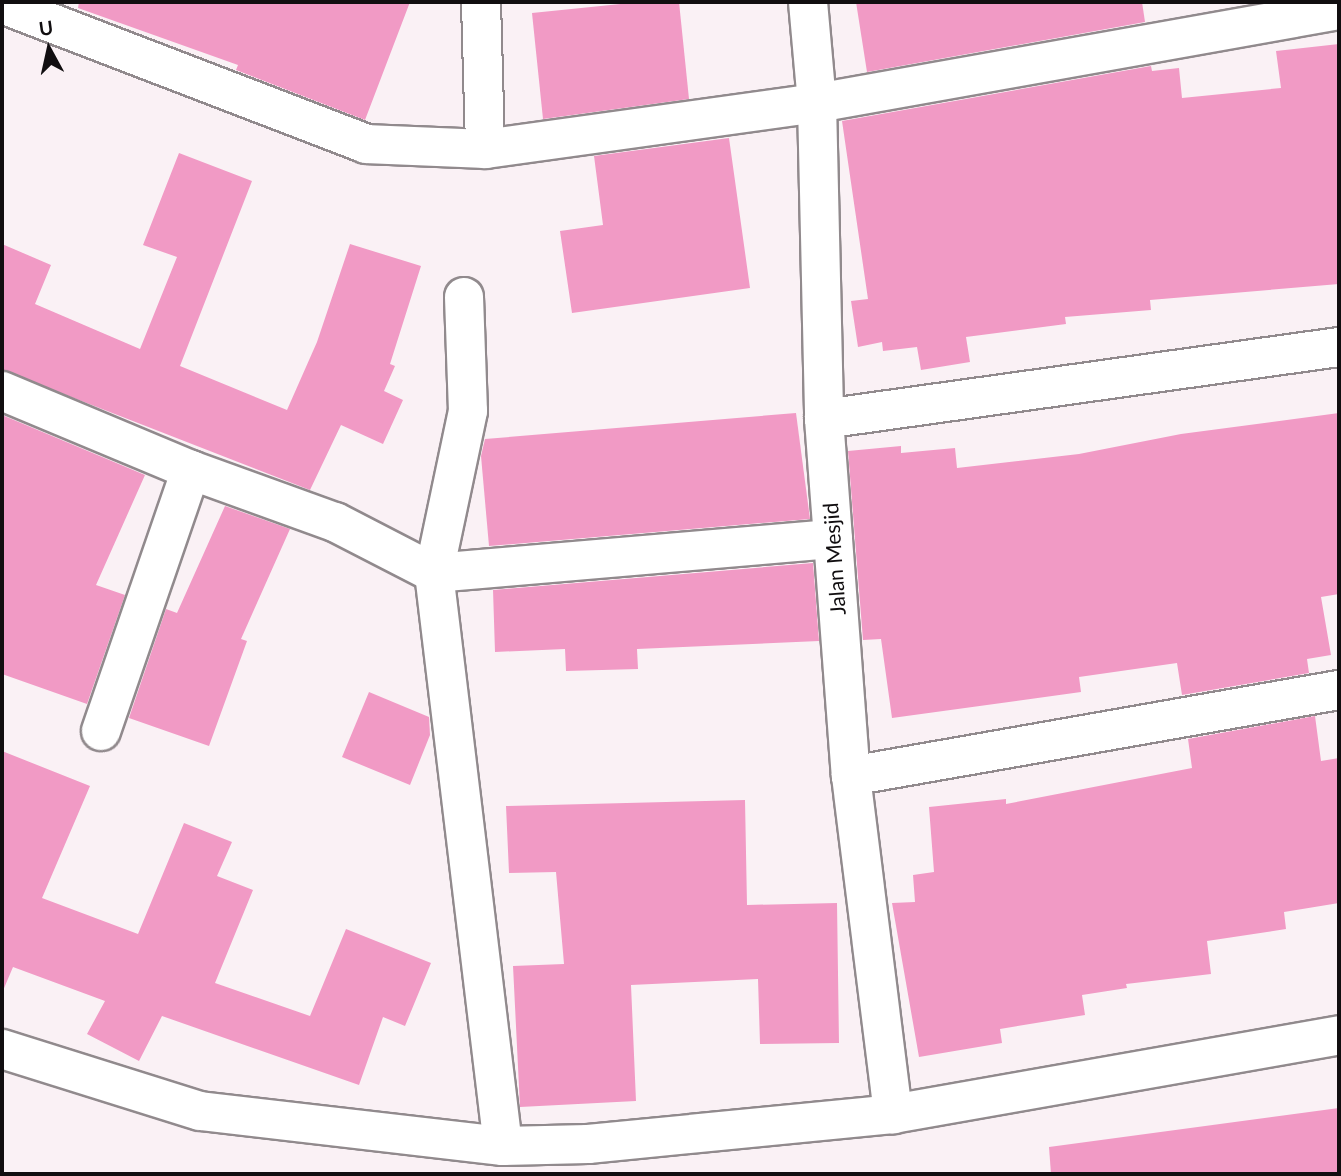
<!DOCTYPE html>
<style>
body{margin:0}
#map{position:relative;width:1341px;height:1176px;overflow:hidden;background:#faf1f5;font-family:Lato,sans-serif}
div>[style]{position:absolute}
.building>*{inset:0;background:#f19ac5}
.roads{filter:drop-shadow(2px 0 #918a8d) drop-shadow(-2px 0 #918a8d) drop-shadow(0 2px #918a8d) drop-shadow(0 -2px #918a8d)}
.street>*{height:38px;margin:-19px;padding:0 19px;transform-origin:19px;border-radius:19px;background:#fff}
span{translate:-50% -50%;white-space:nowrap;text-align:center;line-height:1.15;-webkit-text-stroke:7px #fff;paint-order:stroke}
.street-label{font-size:21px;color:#110e10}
.frame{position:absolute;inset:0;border:4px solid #110e10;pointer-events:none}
.north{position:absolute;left:14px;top:14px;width:70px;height:70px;-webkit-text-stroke:5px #fff;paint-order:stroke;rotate:352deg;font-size:19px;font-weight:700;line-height:28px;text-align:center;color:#110e10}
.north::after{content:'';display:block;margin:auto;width:24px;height:32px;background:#110e10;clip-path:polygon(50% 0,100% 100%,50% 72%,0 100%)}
</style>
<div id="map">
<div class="building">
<div style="clip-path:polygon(79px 2px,410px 2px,365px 120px,236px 70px,238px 65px,78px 8px)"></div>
<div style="clip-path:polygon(640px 2px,679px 2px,689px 99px,543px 119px,532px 13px)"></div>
<div style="clip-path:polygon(856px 2px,1142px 2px,1145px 22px,867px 72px)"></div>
<div style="clip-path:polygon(1339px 44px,1339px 284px,1150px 300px,1151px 310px,1065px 317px,1066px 324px,966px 337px,970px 362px,921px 370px,917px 347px,883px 351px,882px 342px,858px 347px,851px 301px,868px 299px,842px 121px,1151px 66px,1152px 71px,1179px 68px,1182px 98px,1281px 88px,1276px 51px)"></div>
<div style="clip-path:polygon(729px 138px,750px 288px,572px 313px,560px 231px,603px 225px,594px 156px)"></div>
<div style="clip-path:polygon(179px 153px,252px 181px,180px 366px,287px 410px,317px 342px,350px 244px,421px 266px,390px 364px,395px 366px,384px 391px,403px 400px,383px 444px,341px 425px,310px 490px,2px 370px,2px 244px,51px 265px,35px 304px,140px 349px,177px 257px,143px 245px)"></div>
<div style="clip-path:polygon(796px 413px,810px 519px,489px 546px,481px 456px,485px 439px)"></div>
<div style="clip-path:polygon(1339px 413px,1339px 594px,1321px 597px,1331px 655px,1307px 659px,1309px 673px,1182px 695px,1177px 663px,1079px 677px,1081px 692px,892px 718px,881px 639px,863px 640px,848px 451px,901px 446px,901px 453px,955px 448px,957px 468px,1079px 454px,1181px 434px)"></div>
<div style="clip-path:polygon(2px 415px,145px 475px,96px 585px,125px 595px,87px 704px,2px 674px)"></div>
<div style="clip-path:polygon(225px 506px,290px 529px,241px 639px,247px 641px,209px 746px,129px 718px,166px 609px,177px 613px)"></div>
<div style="clip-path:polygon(813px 563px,819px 641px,637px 649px,638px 669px,566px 671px,565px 649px,495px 652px,493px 590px)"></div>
<div style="clip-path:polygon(369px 692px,429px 717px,430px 735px,410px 785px,342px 757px)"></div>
<div style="clip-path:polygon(1315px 716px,1321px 761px,1339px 758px,1339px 903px,1284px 912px,1286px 929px,1207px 941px,1211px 974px,1126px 984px,1127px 988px,1082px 995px,1085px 1015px,1000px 1029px,1002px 1043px,919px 1057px,892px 903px,915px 902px,913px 875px,934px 872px,929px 807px,1006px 799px,1006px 804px,1192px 768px,1188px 739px)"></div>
<div style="clip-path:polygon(2px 751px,90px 786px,42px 898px,138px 934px,184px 823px,232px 842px,217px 876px,253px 890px,215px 983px,310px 1016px,346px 929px,431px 963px,405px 1026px,383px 1017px,359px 1085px,162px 1016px,139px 1061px,87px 1034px,105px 1001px,13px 967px,2px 993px)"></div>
<div style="clip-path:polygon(745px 800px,747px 905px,837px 903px,839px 1043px,760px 1044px,758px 979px,631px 985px,636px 1101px,520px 1107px,513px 966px,564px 964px,556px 872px,509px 873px,506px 806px)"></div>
<div style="clip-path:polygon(1339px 1108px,1339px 1174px,1051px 1174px,1049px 1147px)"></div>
</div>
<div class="roads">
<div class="street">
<div style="left:481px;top:2px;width:147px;rotate:88.4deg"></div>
<div style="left:485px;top:149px;width:335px;rotate:-7.9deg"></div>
<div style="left:817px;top:103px;width:530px;rotate:-10.1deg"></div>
<div style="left:808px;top:2px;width:101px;rotate:84.9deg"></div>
<div style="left:817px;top:103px;width:316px;rotate:88.7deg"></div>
<div style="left:824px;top:419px;width:120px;rotate:85.7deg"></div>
<div style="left:833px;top:539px;width:238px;rotate:85.7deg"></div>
<div style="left:851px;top:776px;width:341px;rotate:82.9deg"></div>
<div style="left:2px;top:4px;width:390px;rotate:21deg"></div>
<div style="left:366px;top:144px;width:119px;rotate:2.4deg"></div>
<div style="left:464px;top:297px;width:114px;rotate:88deg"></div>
<div style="left:468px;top:411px;width:166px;rotate:101.9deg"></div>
<div style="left:434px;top:573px;width:577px;rotate:83.13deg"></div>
<div style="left:2px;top:391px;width:205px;rotate:22.7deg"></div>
<div style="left:191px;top:470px;width:153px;rotate:19.9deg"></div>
<div style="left:335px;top:522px;width:111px;rotate:27.3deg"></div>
<div style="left:434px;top:573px;width:400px;rotate:-4.9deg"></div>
<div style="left:824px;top:419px;width:520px;rotate:-7.96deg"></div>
<div style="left:101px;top:731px;width:276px;rotate:-71deg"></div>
<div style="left:851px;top:776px;width:496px;rotate:-10deg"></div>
<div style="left:2px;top:1049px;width:207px;rotate:17.4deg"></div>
<div style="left:200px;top:1111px;width:305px;rotate:6.6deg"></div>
<div style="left:503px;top:1146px;width:85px;rotate:-1.3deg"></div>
<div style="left:588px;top:1144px;width:306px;rotate:-5.6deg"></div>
<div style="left:893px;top:1114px;width:453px;rotate:-10deg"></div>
</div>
</div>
<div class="street-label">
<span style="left:834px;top:559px;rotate:-94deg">Jalan Mesjid</span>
</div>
<div class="frame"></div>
<div class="north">U</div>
</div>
